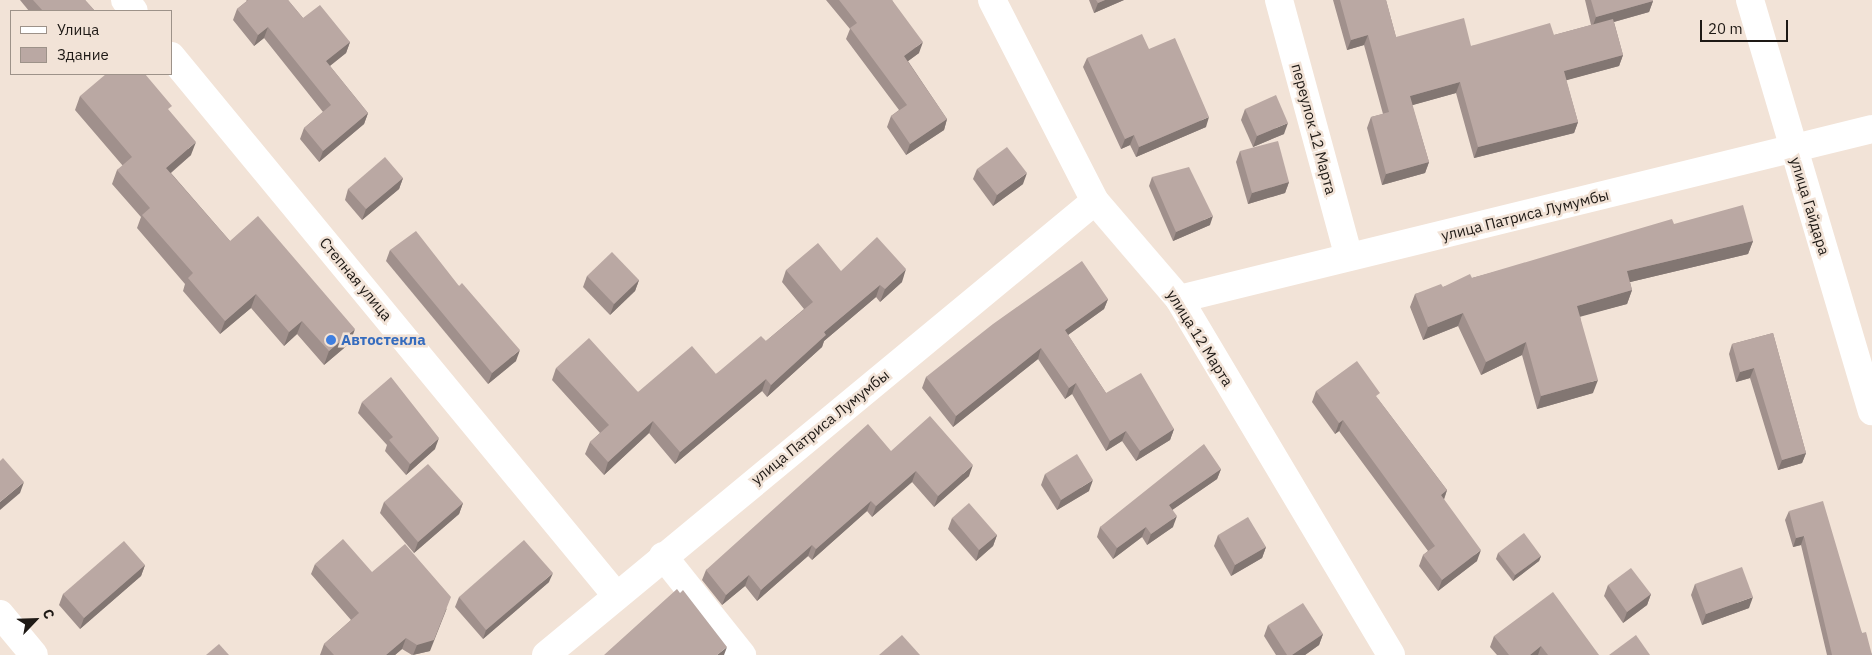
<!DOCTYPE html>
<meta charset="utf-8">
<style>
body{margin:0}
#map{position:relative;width:1872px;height:655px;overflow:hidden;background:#f2e3d7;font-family:"IBM Plex Sans",sans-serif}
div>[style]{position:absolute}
.minor>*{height:28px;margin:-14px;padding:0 14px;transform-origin:14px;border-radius:14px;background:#fff}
.wall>*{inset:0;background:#a0908c}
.shaded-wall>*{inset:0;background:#827672}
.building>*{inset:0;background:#baa8a3}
.dots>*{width:14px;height:14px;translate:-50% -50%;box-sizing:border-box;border:2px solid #f2e3d7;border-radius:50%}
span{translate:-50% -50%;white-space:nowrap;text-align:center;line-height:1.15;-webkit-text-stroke:5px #f2e3d7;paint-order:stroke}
.street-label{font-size:15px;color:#1e1915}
.shop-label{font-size:15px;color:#366cbe;font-weight:700}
.left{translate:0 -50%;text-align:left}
.legend{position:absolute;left:10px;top:10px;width:162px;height:65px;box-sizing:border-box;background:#f2e3d7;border:1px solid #9d9289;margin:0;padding:6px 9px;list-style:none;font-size:15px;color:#1e1915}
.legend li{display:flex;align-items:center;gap:10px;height:25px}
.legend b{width:25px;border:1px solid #9d9289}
.north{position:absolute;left:10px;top:595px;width:50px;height:50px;-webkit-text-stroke:4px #f2e3d7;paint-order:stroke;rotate:66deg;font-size:14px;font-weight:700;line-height:20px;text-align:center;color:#1e1915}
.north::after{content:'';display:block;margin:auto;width:18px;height:22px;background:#1e1915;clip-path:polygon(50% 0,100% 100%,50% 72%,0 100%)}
.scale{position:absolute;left:1700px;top:20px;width:88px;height:22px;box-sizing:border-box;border:2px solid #1e1915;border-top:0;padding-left:6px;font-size:15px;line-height:18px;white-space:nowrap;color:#1e1915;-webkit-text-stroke:4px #f2e3d7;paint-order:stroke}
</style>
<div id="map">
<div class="minor">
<div style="left:125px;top:0;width:14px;rotate:51deg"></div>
<div style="left:992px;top:0;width:226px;rotate:62.9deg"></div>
<div style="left:1095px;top:201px;width:129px;rotate:49.4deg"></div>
<div style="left:1179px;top:299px;width:414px;rotate:59.2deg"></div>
<div style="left:1279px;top:0;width:266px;rotate:74.8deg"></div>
<div style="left:1750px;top:0;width:429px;rotate:73.5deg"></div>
<div style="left:171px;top:56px;width:699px;rotate:50.46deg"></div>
<div style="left:1179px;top:299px;width:714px;rotate:-13.78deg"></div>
<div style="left:663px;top:556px;width:127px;rotate:51.4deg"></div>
<div style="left:0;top:614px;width:53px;rotate:50.3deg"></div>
<div style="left:546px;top:655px;width:712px;rotate:-39.59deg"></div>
</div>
<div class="wall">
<div style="clip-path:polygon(20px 0,85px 0,95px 11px,29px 11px)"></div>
<div style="clip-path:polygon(246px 0,288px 0,303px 18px,350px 42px,346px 53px,330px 66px,368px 113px,364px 124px,319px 162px,300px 139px,304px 128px,323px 112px,264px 38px,254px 46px,233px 20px,237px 9px,247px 1px)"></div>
<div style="clip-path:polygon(826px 0,892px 0,919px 53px,908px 61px,947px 119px,944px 130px,906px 155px,887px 127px,891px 116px,899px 110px,846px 39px,850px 29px)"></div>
<div style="clip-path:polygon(1089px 0,1124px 0,1094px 13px)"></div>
<div style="clip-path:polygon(1333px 0,1386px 0,1396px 37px,1471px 46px,1554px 35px,1591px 25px,1585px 0,1653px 0,1653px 1px,1649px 12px,1614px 22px,1623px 55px,1619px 66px,1566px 80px,1578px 122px,1574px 133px,1474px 158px,1456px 93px,1412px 105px,1429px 162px,1425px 173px,1382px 185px,1367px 128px,1371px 117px,1383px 114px,1364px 45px,1347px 50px)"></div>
<div style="clip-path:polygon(1149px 49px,1206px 127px,1136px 157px,1130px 145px,1121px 149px,1083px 67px,1087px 58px)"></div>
<div style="clip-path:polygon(80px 96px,170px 112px,191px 155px,171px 173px,230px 241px,350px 343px,324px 365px,297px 334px,284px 346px,251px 308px,220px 334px,183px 291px,185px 284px,137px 228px,141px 217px,112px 184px,117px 170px,123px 166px,75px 110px)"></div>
<div style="clip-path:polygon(1245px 109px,1284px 134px,1253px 147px,1241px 120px)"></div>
<div style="clip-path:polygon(1240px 151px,1289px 182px,1285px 193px,1248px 204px,1236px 162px)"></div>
<div style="clip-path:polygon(977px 169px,1023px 184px,993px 206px,973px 179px)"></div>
<div style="clip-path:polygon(1152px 177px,1210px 225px,1173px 241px,1149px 186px)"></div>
<div style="clip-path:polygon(403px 178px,399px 189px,362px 220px,345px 200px,348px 189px)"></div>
<div style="clip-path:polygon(1674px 224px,1753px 241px,1748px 254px,1630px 282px,1632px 290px,1627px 304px,1580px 316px,1593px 393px,1537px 409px,1522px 355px,1481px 375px,1458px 326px,1423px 340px,1410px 307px,1415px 294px,1443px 287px,1472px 278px)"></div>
<div style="clip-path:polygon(390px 250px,459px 286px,516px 361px,488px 384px,386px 261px)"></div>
<div style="clip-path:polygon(786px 270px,841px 271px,902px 282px,880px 302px,876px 297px,824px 341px,822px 347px,767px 397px,762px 391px,675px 464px,649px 433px,604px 475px,585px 454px,590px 442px,600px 433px,552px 380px,556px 368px,638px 392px,716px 374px,766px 341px,804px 309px,782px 282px)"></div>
<div style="clip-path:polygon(587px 276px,639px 280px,635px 291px,610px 315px,583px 287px)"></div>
<div style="clip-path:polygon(1108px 299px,1104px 309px,1068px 335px,1106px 393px,1174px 429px,1170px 440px,1136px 461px,1122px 441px,1106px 451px,1072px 394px,1065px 399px,1038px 359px,953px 427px,922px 388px,926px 377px)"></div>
<div style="clip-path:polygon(1773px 333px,1806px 453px,1802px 463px,1778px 470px,1750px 378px,1736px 382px,1729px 354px,1732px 344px)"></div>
<div style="clip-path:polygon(1316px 391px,1378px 399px,1447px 490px,1444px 500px,1477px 561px,1438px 591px,1419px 566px,1423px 555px,1428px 551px,1339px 431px,1335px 434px,1312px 402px)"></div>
<div style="clip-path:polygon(362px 402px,435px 449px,406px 475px,385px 451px,387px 445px,358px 413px)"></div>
<div style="clip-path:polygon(891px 451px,969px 476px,934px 507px,912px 482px,872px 517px,867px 511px,812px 560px,808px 556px,757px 601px,745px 586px,722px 605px,702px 580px,706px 570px)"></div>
<div style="clip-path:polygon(1221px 469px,1217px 479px,1172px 510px,1173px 527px,1147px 545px,1142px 537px,1113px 559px,1097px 537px,1100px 527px)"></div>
<div style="clip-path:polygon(1045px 474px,1089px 491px,1057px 510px,1041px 485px)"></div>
<div style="clip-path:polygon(384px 502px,463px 503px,459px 514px,414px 553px,380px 513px)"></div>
<div style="clip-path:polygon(1789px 511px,1862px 633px,1872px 655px,1827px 655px,1801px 545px,1793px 547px,1785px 520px)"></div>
<div style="clip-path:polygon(952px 518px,997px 535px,993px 546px,976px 561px,948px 529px)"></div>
<div style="clip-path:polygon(1218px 535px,1266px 547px,1262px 558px,1231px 576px,1214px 546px)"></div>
<div style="clip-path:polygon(1498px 553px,1541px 556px,1539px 561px,1513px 581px,1496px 559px)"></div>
<div style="clip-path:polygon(315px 564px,430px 651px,412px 655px,402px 649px,395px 655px,320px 655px,324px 644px,351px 620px,311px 574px)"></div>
<div style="clip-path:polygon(145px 565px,141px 576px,80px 629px,59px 605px,63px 594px)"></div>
<div style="clip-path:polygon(549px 582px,483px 639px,455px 607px,459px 597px)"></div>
<div style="clip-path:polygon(1695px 584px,1749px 608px,1702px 625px,1691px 595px)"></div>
<div style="clip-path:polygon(1608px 585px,1651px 594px,1647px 605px,1623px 623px,1604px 596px)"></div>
<div style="clip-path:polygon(1268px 625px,1323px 634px,1319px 645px,1305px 655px,1276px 655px,1264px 636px)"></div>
<div style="clip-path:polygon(1494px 636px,1599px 655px,1497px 655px,1490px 647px)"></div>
</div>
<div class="shaded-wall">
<div style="clip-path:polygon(1105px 0,1124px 0,1094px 13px,1098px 3px)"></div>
<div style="clip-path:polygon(1653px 1px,1649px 12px,1592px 28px,1596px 17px)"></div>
<div style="clip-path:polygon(268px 27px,264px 38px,254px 46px,258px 35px)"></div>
<div style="clip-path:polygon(1368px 35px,1364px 45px,1347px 50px,1351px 40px)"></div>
<div style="clip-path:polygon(350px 42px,346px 53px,322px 72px,326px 61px)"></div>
<div style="clip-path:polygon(923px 42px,919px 53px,900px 67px,904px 56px)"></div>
<div style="clip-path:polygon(1623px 55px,1619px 66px,1560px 82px,1564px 71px)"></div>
<div style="clip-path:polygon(1460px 82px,1456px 93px,1406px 107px,1410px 96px)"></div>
<div style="clip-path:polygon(368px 113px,364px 124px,319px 162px,323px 151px)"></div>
<div style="clip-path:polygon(1209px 117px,1206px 127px,1136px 157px,1139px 147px)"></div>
<div style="clip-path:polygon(947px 119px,944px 130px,906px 155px,910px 144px)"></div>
<div style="clip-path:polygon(1578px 122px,1574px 133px,1474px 158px,1478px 147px)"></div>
<div style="clip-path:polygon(1288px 123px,1284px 134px,1253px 147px,1257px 136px)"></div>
<div style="clip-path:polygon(1134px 135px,1130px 145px,1121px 149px,1125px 139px)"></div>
<div style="clip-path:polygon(196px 142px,191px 155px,161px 181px,166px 168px)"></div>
<div style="clip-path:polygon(1429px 162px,1425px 173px,1382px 185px,1386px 174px)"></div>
<div style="clip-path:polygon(1027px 173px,1023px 184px,993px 206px,997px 195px)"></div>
<div style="clip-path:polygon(403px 178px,399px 189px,362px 220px,366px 209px)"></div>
<div style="clip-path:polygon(1289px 182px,1285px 193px,1248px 204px,1252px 193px)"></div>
<div style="clip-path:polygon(1213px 216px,1210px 225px,1173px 241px,1176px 232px)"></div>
<div style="clip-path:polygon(1753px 241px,1748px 254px,1622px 284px,1627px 271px)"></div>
<div style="clip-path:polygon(906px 269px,902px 282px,880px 302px,885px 289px)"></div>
<div style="clip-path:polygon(639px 280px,635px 291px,610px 315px,614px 304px)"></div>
<div style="clip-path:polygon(880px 285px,876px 297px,824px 341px,822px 347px,767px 397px,771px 385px,824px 332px)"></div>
<div style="clip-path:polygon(1632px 290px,1627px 304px,1572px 319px,1577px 306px)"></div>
<div style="clip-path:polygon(256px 294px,251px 308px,220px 334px,225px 321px)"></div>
<div style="clip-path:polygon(1108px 299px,1104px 309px,1061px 340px,1065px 330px)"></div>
<div style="clip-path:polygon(1463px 313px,1458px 326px,1423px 340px,1428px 327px)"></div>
<div style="clip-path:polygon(302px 321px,297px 334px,284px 346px,289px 332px)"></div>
<div style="clip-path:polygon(355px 329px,350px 343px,324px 365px,329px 351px)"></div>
<div style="clip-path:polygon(1526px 342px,1522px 355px,1481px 375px,1486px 362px)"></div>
<div style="clip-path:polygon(1041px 348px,1038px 359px,953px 427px,956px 416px)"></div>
<div style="clip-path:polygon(520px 350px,516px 361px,488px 384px,492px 373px)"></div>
<div style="clip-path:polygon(1754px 368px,1750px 378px,1736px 382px,1740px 372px)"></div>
<div style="clip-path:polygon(766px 379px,762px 391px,675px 464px,680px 452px)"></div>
<div style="clip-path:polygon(1598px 380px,1593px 393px,1537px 409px,1541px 396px)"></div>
<div style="clip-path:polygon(1076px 383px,1072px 394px,1065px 399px,1069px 388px)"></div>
<div style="clip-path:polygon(1343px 420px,1339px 431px,1335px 434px,1339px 423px)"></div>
<div style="clip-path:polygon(653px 421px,649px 433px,604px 475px,608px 462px)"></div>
<div style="clip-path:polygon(1174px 429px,1170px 440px,1136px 461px,1140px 451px)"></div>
<div style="clip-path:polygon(1126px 431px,1122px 441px,1106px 451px,1110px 441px)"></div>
<div style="clip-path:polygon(439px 438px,435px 449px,406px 475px,410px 464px)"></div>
<div style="clip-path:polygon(1806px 453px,1802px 463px,1778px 470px,1782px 460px)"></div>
<div style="clip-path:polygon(973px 465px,969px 476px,934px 507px,938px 496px)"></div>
<div style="clip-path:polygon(1221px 469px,1217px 479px,1165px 515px,1169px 505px)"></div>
<div style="clip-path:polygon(916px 471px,912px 482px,872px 517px,876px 506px)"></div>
<div style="clip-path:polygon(1093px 480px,1089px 491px,1057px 510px,1061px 500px)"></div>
<div style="clip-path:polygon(24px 482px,20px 493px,0 510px,0 502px)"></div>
<div style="clip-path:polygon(1447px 490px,1443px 501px,1441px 495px)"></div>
<div style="clip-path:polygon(871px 501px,867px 511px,812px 560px,816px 549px)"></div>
<div style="clip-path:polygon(463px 503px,459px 514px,414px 553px,418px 542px)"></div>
<div style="clip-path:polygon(1177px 516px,1173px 527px,1147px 545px,1151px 534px)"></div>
<div style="clip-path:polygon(1146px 527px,1142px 537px,1113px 559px,1117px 548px)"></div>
<div style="clip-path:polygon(997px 535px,993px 546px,976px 561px,979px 550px)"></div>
<div style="clip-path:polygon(1804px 536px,1801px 545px,1793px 547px,1796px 538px)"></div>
<div style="clip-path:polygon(812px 545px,808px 556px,757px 601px,761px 590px)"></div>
<div style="clip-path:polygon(1266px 547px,1262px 558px,1231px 576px,1235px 565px)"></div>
<div style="clip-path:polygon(1481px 550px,1477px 561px,1438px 591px,1442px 580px)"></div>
<div style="clip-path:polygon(1541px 556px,1539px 561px,1513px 581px,1515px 575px)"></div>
<div style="clip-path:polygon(145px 565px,141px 576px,80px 629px,84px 618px)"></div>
<div style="clip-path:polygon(553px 573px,549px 582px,483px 639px,486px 630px)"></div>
<div style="clip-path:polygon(749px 575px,745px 586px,722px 605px,726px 595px)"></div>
<div style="clip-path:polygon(1651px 594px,1647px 605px,1623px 623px,1627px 612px)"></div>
<div style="clip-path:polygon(1753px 597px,1749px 608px,1702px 625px,1706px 614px)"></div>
<div style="clip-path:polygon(447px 608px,430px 651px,413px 655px,417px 645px)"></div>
<div style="clip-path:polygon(1323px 634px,1319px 645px,1305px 655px,1292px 655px)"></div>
<div style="clip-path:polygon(406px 638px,402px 649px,395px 655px,386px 655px)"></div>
<div style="clip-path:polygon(1541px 646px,1538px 655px,1530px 655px)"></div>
<div style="clip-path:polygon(727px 647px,724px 655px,717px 655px)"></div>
</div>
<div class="building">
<div style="clip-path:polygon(33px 0,85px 0,95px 11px,43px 11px)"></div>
<div style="clip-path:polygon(248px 0,288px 0,303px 18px,320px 5px,350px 42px,326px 61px,368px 113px,323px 151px,304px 128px,331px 105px,268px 27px,258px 35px,237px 9px)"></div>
<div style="clip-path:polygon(839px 0,892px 0,923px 42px,904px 56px,947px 119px,910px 144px,891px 116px,907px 105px,850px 28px,857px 23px)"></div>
<div style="clip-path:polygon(1096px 0,1105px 0,1098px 3px)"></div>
<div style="clip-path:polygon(1340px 0,1386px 0,1396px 37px,1464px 18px,1471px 46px,1550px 23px,1554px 35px,1613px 19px,1623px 55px,1564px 71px,1578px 122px,1478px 147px,1460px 82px,1410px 96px,1429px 162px,1386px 174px,1371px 117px,1389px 112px,1368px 35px,1351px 40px)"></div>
<div style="clip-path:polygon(1591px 0,1653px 0,1653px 1px,1596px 17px)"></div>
<div style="clip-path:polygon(1142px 34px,1149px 49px,1175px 38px,1209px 117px,1139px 147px,1134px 135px,1125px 139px,1087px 58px)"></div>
<div style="clip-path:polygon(106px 74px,145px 74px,172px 106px,168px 109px,196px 142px,166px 168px,230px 241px,258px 216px,355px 329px,329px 351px,302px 321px,289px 332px,256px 294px,225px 321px,188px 278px,193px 273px,142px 215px,150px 208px,117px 170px,132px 157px,80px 96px)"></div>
<div style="clip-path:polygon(1276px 95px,1288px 123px,1257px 136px,1245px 109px)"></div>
<div style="clip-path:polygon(1278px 141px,1289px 182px,1252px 193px,1240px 151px)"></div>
<div style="clip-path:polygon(1007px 147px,1027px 173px,997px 195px,977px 169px)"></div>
<div style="clip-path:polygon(385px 157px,403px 178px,366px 209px,348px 189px)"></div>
<div style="clip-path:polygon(1189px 167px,1213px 216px,1176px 232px,1152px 177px)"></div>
<div style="clip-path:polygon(1743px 205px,1753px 241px,1627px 271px,1632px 290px,1577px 306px,1598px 380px,1541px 396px,1526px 342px,1486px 362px,1463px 313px,1428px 327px,1415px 294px,1441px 284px,1443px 287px,1470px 274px,1472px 278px,1672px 219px,1674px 224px)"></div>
<div style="clip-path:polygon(416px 231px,459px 286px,462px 283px,520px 350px,492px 373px,390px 250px)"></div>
<div style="clip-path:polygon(877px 237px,906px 269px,885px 289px,880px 285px,824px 332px,826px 335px,771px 385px,766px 379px,680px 452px,653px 421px,608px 462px,590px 442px,609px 425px,556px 368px,589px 338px,638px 392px,692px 346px,716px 374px,761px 336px,766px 341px,813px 302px,786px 270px,818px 243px,841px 271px)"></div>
<div style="clip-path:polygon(612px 252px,639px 280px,614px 304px,587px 276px)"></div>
<div style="clip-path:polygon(1082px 261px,1108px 299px,1065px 330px,1106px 393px,1141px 373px,1174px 429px,1140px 451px,1126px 431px,1110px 441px,1076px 383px,1069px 388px,1041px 348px,956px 416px,926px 377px,993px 324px)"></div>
<div style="clip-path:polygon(1773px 333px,1806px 453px,1782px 460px,1754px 368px,1740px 372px,1732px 344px)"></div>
<div style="clip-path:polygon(1357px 361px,1380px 393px,1376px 396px,1447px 490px,1441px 495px,1481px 550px,1442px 580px,1423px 555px,1435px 546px,1343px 420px,1339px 423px,1316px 391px)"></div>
<div style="clip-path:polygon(391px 377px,439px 438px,410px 464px,389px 440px,393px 437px,362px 402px)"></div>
<div style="clip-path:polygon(930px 416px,973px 465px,938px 496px,916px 471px,876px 506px,871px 501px,816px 549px,812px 545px,761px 590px,749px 575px,726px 595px,706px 570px,868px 424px,891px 451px)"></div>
<div style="clip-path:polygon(1204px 444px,1221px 469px,1169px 505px,1177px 516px,1151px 534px,1146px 527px,1117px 548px,1100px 527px)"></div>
<div style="clip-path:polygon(1077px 454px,1093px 480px,1061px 500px,1045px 474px)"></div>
<div style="clip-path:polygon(3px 458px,24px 482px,0 502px,0 461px)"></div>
<div style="clip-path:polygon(428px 464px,463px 503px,418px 542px,384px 502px)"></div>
<div style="clip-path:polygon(1823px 501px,1862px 633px,1866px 632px,1872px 655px,1832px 655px,1804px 536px,1796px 538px,1789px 511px)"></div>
<div style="clip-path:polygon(969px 503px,997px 535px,979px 550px,952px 518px)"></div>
<div style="clip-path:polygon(1248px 517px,1266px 547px,1235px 565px,1218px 535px)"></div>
<div style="clip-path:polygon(1524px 533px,1541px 556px,1515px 575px,1498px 553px)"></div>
<div style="clip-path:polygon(343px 539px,372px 572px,405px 544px,451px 597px,434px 640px,417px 645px,406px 638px,386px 655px,334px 655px,324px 644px,359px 613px,315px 564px)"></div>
<div style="clip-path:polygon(524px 540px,553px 573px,486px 630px,459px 597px)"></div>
<div style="clip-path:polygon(124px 541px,145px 565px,84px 618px,63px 594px)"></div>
<div style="clip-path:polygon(1742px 567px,1753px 597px,1706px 614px,1695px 584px)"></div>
<div style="clip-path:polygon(1631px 568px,1651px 594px,1627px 612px,1608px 585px)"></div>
<div style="clip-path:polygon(677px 589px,680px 593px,683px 590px,727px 647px,717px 655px,604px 655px)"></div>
<div style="clip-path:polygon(1553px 592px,1599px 655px,1548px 655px,1541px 646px,1530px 655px,1509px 655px,1494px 636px)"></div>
<div style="clip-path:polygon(1303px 603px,1323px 634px,1292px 655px,1287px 655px,1268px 625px)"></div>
<div style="clip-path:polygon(902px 635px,920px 655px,879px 655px)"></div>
<div style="clip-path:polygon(1636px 635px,1650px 655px,1609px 655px)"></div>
<div style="clip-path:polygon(219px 644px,229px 655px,206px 655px)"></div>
</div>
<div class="dots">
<div style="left:331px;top:340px;background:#3f7fe0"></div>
</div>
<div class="street-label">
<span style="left:1314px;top:129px;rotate:75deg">переулок 12 Марта</span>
<span style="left:1810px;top:206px;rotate:73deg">улица Гайдара</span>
<span style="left:1525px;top:215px;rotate:-14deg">улица Патриса Лумумбы</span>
<span style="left:356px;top:279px;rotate:50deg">Степная улица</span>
<span style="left:1200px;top:338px;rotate:58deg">улица 12 Марта</span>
<span style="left:820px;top:427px;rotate:-39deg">улица Патриса Лумумбы</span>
</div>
<div class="shop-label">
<span class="left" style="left:341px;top:340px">Автостекла</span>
</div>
<ul class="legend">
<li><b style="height:6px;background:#fff"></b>Улица</li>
<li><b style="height:14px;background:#baa8a3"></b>Здание</li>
</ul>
<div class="north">С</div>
<div class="scale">20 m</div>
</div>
